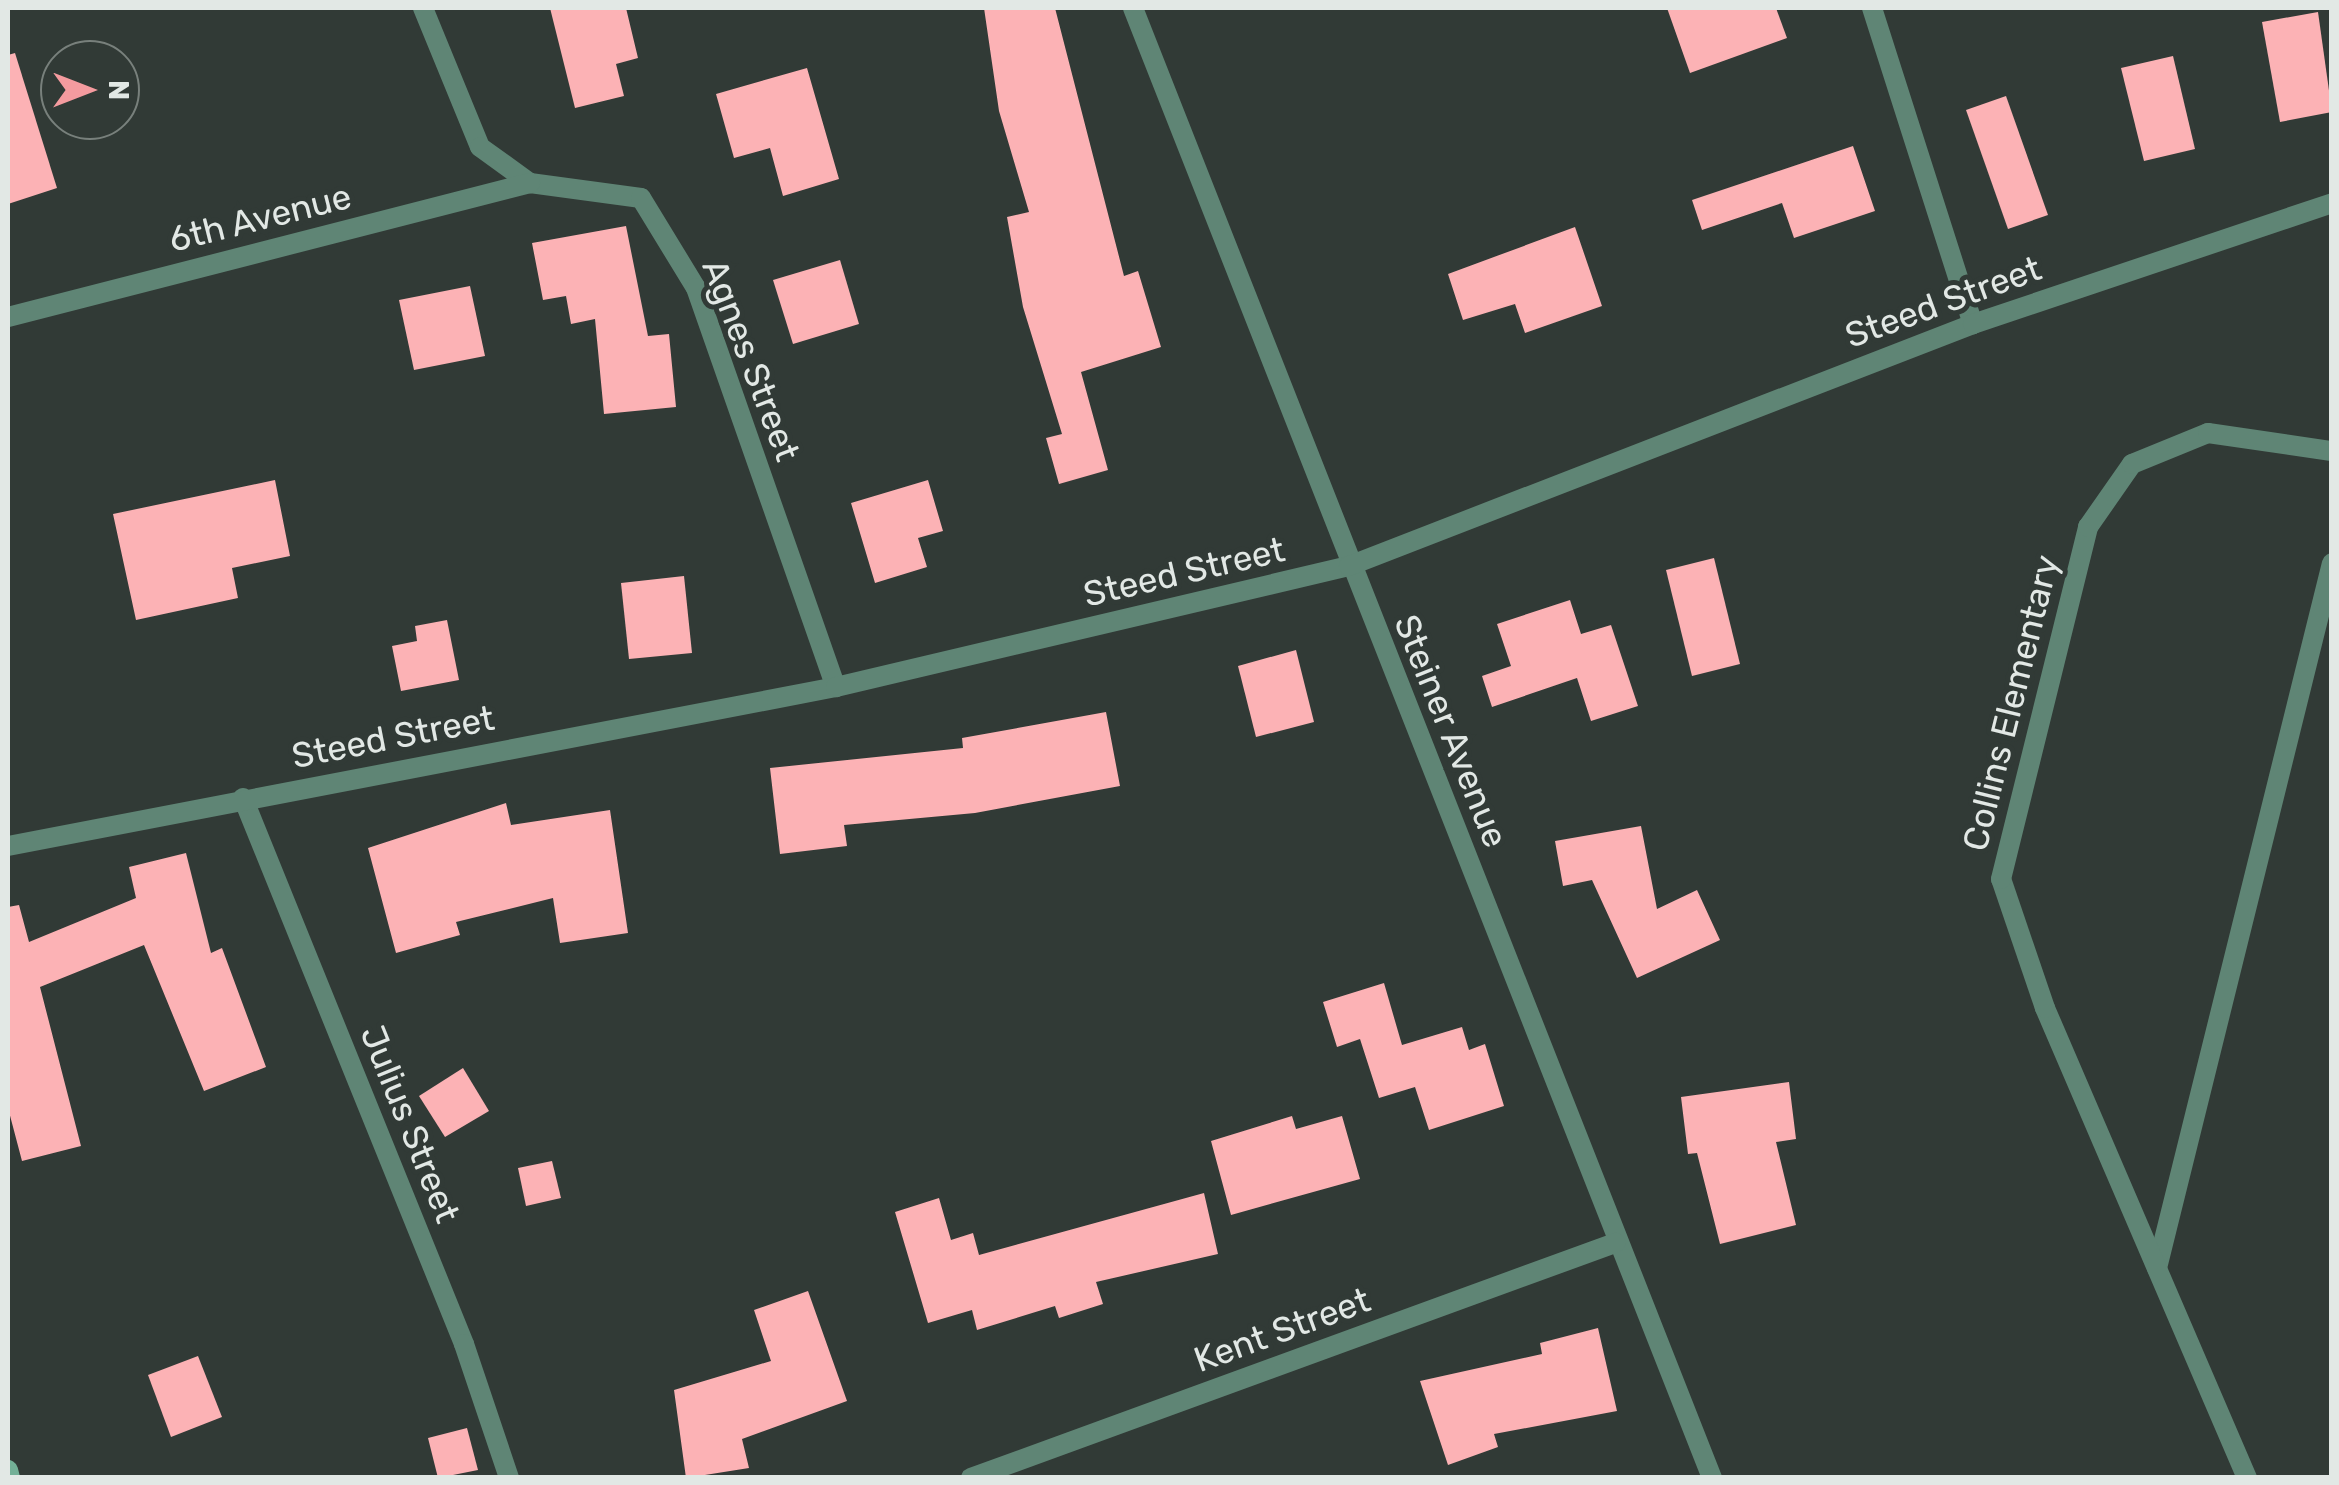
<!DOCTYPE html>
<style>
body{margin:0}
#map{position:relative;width:2339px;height:1485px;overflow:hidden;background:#313a36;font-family:Rubik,sans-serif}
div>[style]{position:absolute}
.building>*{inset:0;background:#fcb2b5}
.service>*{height:20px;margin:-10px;padding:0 10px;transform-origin:10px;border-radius:10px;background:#5f8575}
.minor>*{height:20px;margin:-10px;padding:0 10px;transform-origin:10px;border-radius:10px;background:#5f8575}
.tertiary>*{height:20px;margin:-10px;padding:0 10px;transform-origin:10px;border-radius:10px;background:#5f8575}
.secondary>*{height:20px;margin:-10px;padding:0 10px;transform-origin:10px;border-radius:10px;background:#73b097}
span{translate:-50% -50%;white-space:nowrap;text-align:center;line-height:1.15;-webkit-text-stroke:10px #313a36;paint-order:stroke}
.street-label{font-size:35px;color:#e2e8e5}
.frame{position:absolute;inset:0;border:10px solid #e2e8e5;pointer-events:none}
.north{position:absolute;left:40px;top:40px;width:100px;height:100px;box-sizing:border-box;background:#313a36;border:2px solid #78807c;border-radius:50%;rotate:90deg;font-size:28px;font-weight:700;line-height:40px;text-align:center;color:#e2e8e5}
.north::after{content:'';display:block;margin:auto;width:35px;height:45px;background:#f49b9f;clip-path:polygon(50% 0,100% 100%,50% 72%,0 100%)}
</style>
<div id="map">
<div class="building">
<div style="clip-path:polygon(550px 8px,626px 8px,638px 58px,616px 64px,624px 96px,575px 108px)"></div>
<div style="clip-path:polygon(984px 8px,1055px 8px,1124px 276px,1138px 271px,1161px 347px,1081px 372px,1108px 470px,1059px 484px,1046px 438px,1062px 434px,1023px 307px,1007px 217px,1029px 212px,999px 111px)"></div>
<div style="clip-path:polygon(1667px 8px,1776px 8px,1787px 38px,1690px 73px)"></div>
<div style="clip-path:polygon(2318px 12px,2332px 112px,2280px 122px,2262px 22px)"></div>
<div style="clip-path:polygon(15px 53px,57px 188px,8px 204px,8px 55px)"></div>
<div style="clip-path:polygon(2173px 56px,2195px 149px,2144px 161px,2121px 68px)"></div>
<div style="clip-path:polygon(807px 68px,839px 179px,783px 196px,770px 148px,734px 158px,716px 94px)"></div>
<div style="clip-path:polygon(2006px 96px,2048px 215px,2008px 229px,1966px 110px)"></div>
<div style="clip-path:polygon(1853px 146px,1875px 211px,1794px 238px,1782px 203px,1702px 230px,1692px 200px)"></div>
<div style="clip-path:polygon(626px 226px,648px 336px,669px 334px,676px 407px,604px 414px,595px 319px,571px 324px,566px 296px,543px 300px,532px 243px)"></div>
<div style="clip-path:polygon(1575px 227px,1602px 306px,1525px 333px,1515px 304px,1463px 320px,1448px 274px)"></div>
<div style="clip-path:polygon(840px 260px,859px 324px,793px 344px,773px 280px)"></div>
<div style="clip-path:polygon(470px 286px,485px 356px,414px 370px,399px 300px)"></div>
<div style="clip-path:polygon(275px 480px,290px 556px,232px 568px,238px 598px,136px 620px,113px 514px)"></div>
<div style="clip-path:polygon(928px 480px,943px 531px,918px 538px,927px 567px,875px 583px,851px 503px)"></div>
<div style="clip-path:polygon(1714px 558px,1740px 664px,1692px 676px,1666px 570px)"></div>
<div style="clip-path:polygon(684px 576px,692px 653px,629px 659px,621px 583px)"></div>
<div style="clip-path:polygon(1570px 600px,1581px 634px,1611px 625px,1638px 706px,1591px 721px,1577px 678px,1492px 707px,1482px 676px,1511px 666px,1497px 624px)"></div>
<div style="clip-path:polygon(447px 620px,459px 680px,401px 691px,392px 646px,417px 641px,415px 626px)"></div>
<div style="clip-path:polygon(1296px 650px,1314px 722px,1256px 737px,1238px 666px)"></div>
<div style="clip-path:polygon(1106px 712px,1120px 786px,975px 813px,844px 825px,847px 846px,780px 854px,770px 768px,963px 748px,962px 738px)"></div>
<div style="clip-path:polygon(506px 803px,511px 825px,610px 810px,628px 933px,560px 943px,553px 898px,456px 922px,460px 935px,396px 953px,368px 848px)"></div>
<div style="clip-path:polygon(1641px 826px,1657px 909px,1697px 890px,1720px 940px,1637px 978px,1592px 880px,1563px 886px,1555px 841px)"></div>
<div style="clip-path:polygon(186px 853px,211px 953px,222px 948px,266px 1067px,204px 1091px,144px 945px,40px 987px,81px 1146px,22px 1161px,8px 1108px,8px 907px,19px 905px,29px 942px,136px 898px,129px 867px)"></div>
<div style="clip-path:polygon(1384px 983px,1402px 1045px,1462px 1027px,1469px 1050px,1485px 1044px,1504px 1106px,1429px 1130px,1415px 1087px,1379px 1098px,1360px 1039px,1337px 1047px,1323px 1002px)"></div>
<div style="clip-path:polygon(463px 1068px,489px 1111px,445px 1137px,419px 1096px)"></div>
<div style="clip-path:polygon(1789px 1082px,1796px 1139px,1776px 1142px,1796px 1225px,1720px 1244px,1697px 1153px,1688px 1154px,1681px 1097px)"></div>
<div style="clip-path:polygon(1292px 1116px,1296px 1129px,1342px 1116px,1360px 1179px,1231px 1215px,1211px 1141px)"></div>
<div style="clip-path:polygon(552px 1161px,561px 1198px,526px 1206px,518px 1168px)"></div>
<div style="clip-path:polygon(1204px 1193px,1218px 1254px,1096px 1282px,1103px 1304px,1059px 1318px,1055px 1306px,977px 1330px,972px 1310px,928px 1323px,895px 1212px,939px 1198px,951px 1240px,973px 1233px,979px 1255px)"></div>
<div style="clip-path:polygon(808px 1291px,847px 1401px,742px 1439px,749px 1468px,686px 1478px,674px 1390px,771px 1361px,754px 1310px)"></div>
<div style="clip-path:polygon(1598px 1328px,1617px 1411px,1494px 1434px,1498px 1447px,1448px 1465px,1420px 1381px,1542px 1354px,1540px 1343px)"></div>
<div style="clip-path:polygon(198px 1356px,222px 1417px,171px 1437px,148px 1375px)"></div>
<div style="clip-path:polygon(467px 1428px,478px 1470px,438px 1478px,428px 1438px)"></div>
</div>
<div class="service">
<div style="left:2157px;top:1268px;width:726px;rotate:-76.06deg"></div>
<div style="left:2247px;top:1478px;width:512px;rotate:-113.26deg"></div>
<div style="left:2045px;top:1008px;width:136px;rotate:-108.8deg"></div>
<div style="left:2001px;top:879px;width:363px;rotate:-76.1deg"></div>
<div style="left:2088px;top:527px;width:77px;rotate:-55.1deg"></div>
<div style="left:2132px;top:464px;width:82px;rotate:-22.2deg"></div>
<div style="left:2208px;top:433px;width:125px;rotate:8.3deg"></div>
</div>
<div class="minor">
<div style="left:423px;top:8px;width:150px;rotate:67.7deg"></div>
<div style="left:480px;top:147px;width:62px;rotate:35.8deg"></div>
<div style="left:530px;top:183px;width:112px;rotate:7.7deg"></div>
<div style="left:641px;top:198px;width:105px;rotate:58.6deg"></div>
<div style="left:696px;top:288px;width:423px;rotate:70.7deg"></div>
<div style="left:1133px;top:8px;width:1580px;rotate:68.5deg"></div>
<div style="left:1872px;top:8px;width:332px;rotate:72.3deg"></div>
<div style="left:8px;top:317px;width:539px;rotate:-14.4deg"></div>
<div style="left:243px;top:798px;width:589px;rotate:67.96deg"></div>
<div style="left:464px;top:1344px;width:141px;rotate:71.4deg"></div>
<div style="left:971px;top:1478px;width:686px;rotate:-20.05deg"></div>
</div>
<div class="tertiary">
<div style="left:8px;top:846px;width:843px;rotate:-10.87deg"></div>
<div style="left:836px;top:687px;width:527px;rotate:-13.27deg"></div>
<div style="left:1349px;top:566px;width:669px;rotate:-21.2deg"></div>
<div style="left:1973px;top:324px;width:379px;rotate:-18.6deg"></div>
</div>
<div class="secondary">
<div style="left:8px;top:1470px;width:8px;rotate:76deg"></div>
</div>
<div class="street-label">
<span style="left:260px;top:218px;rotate:-14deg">6th Avenue</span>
<span style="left:1943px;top:302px;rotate:-20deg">Steed Street</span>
<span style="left:751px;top:360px;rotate:69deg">Agnes Street</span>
<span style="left:1184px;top:572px;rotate:-13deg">Steed Street</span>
<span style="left:2011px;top:703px;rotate:-76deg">Collins Elementary</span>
<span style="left:1451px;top:731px;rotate:68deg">Steiner Avenue</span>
<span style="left:393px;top:737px;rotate:-11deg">Steed Street</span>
<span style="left:410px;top:1124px;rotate:68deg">Julius Street</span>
<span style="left:1282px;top:1330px;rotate:-20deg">Kent Street</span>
</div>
<div class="frame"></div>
<div class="north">N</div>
</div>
